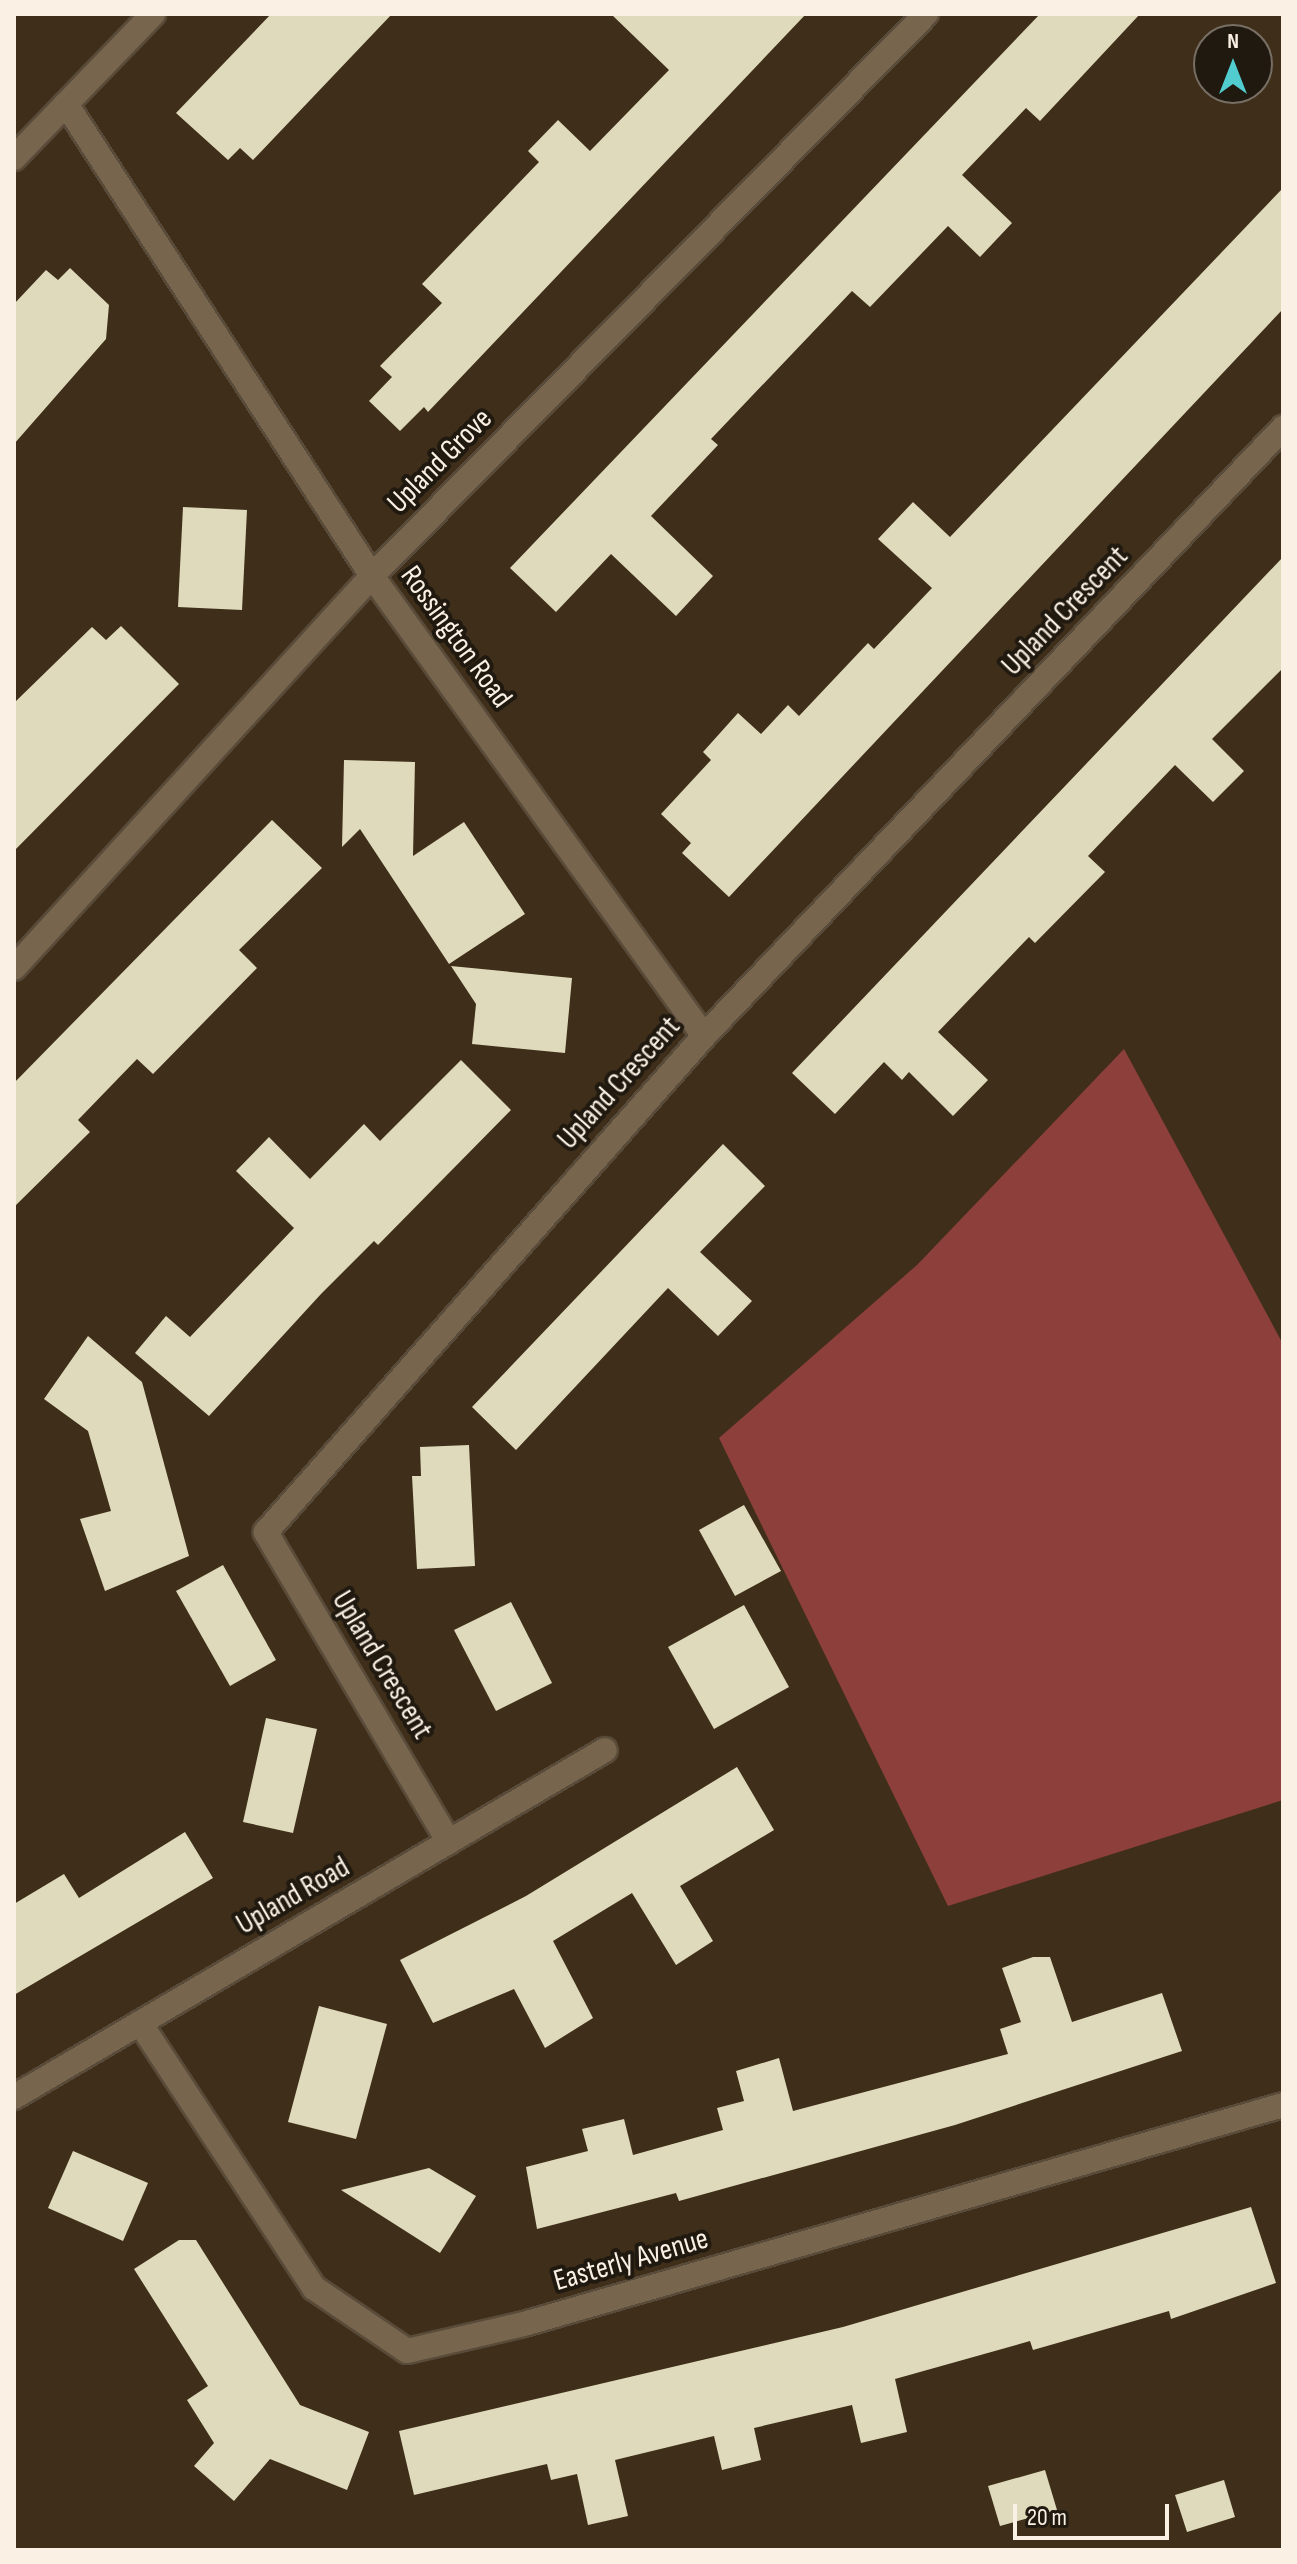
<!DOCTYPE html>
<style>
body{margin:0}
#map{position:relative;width:1297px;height:2564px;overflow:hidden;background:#3f2f1a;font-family:"Sofia Sans Condensed",sans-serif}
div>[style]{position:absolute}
.green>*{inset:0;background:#8d3f3c}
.building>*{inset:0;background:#dfdabb}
.roads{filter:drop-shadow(2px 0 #594b39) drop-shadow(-2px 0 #594b39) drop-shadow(0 2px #594b39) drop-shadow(0 -2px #594b39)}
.street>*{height:24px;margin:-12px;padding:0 12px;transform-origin:12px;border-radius:12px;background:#77654e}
span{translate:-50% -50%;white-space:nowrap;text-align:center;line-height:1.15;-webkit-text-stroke:8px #201910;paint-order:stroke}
.street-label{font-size:30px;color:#faf0e3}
.frame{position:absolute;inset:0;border:16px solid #faf0e3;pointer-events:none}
.north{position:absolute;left:1193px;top:24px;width:80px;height:80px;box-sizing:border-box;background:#201910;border:2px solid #776f64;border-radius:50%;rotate:0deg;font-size:22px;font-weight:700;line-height:32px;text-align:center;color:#faf0e3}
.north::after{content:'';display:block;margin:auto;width:28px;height:36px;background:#52cdcf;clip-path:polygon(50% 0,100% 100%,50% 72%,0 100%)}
.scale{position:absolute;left:1013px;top:2504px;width:156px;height:36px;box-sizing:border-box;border:4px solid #faf0e3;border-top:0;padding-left:10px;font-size:24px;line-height:28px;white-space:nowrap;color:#faf0e3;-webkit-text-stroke:6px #201910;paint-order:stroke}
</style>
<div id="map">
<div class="green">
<div style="clip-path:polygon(1124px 1049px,1283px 1344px,1283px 1800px,948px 1906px,719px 1438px,917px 1265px)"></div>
</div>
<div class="building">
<div style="clip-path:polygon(271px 14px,392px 14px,253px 160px,240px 148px,228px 160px,176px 113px)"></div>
<div style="clip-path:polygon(611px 14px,806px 14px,428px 412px,424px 407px,400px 431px,369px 401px,392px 377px,380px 366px,442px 303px,422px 284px,539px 162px,528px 151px,558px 120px,590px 151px,669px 70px)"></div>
<div style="clip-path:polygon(1040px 14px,1140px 14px,1040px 121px,1026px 108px,962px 175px,1012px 223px,980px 257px,948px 226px,870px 307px,852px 291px,711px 439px,718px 445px,651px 516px,713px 576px,676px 616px,611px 554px,556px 612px,510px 568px)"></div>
<div style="clip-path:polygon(1283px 188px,1283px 309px,729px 897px,682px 853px,691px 843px,661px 814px,711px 760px,703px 752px,738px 713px,761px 734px,788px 705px,799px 716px,868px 643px,874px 649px,932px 588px,878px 539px,913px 502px,950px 537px)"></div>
<div style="clip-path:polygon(70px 268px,109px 305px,106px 339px,14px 444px,14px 304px,46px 270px,58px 280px)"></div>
<div style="clip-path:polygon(183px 507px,247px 510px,242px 610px,178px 607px)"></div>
<div style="clip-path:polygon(1283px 557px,1283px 668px,1212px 739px,1244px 771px,1213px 802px,1175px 765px,1088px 856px,1105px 872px,1035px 943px,1029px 937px,938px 1032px,988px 1080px,953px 1116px,909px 1072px,902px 1080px,884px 1062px,835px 1114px,792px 1073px)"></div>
<div style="clip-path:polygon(121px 626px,179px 684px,14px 851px,14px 703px,92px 627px,106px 640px)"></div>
<div style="clip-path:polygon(344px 760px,415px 762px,413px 856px,464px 822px,525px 914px,449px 964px,360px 829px,342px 847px)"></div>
<div style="clip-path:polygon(272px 820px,322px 868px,239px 950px,257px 968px,153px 1074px,137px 1059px,78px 1120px,90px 1132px,14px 1207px,14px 1083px)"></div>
<div style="clip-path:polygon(451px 966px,572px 978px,565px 1053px,472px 1044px,476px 1004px)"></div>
<div style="clip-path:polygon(461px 1060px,511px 1110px,378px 1245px,374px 1241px,321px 1294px,209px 1416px,135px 1353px,166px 1316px,190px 1337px,294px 1228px,236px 1171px,269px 1137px,310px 1179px,364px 1124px,380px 1141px)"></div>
<div style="clip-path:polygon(723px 1144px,765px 1186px,700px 1252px,752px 1301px,718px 1336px,668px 1288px,516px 1450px,472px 1407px)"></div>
<div style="clip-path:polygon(88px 1336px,142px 1382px,189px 1556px,105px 1591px,80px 1519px,111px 1511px,88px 1431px,44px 1399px)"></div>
<div style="clip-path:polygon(469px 1445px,475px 1566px,417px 1569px,412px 1476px,421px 1476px,420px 1447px)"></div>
<div style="clip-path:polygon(744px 1505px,781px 1571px,735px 1596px,699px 1530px)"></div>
<div style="clip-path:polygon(223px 1565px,276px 1660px,230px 1686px,176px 1591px)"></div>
<div style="clip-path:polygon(511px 1602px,552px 1683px,496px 1711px,454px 1630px)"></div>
<div style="clip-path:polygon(744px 1605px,789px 1687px,714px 1729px,668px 1647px)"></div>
<div style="clip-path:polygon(266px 1718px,317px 1729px,293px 1833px,243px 1822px)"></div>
<div style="clip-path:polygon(737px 1767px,774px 1830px,680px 1886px,713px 1941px,676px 1965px,632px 1893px,553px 1941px,593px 2018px,545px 2048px,514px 1989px,433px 2023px,400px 1960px,526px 1896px)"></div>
<div style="clip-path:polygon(185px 1832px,213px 1878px,14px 1995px,14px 1904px,64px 1874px,79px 1898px)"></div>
<div style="clip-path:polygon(1033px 1957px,1050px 1957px,1072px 2022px,1162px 1993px,1182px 2051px,955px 2125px,679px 2201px,676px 2193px,537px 2229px,526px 2167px,588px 2151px,582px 2129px,624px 2119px,633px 2155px,723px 2130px,717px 2108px,744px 2101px,736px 2071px,779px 2058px,793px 2111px,1008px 2054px,1000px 2029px,1021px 2022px,1002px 1968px)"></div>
<div style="clip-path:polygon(319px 2006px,387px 2024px,356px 2139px,288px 2122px)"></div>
<div style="clip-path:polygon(73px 2151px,148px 2183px,123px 2241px,48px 2208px)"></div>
<div style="clip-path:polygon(429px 2168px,476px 2196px,440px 2253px,341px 2190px)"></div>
<div style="clip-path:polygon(1251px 2207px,1276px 2283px,1171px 2319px,1169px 2311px,1033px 2350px,1030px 2341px,895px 2379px,907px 2432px,861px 2443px,852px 2405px,754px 2428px,761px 2460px,722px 2470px,714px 2436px,615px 2460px,628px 2516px,588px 2525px,577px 2474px,551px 2480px,547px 2464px,414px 2495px,399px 2431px,843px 2327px)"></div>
<div style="clip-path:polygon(179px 2240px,196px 2240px,300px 2405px,369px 2432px,347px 2490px,270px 2459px,234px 2501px,194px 2466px,214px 2443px,187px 2400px,208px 2386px,134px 2269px)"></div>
<div style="clip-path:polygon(1045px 2470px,1057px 2510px,1000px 2526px,988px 2486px)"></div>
<div style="clip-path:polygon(1224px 2480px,1235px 2517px,1187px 2532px,1175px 2495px)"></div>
</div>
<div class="roads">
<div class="street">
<div style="left:66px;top:104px;width:563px;rotate:57.04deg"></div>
<div style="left:372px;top:576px;width:567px;rotate:54.18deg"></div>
<div style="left:14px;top:158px;width:200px;rotate:-46deg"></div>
<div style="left:14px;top:968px;width:531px;rotate:-47.6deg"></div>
<div style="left:372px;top:576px;width:789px;rotate:-45.41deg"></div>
<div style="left:449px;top:1842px;width:360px;rotate:-120.6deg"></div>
<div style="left:266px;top:1532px;width:662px;rotate:-48.55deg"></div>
<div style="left:704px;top:1036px;width:840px;rotate:-46.4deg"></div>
<div style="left:140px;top:2023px;width:317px;rotate:56.7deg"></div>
<div style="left:314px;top:2288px;width:112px;rotate:34.1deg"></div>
<div style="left:407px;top:2351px;width:120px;rotate:-13deg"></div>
<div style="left:524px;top:2324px;width:790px;rotate:-16.09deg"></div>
<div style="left:14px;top:2097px;width:685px;rotate:-30.42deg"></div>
</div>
</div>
<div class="street-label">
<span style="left:440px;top:461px;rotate:-45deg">Upland Grove</span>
<span style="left:1065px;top:611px;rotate:-46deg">Upland Crescent</span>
<span style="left:456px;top:637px;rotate:54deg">Rossington Road</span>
<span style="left:619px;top:1083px;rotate:-48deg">Upland Crescent</span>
<span style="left:382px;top:1665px;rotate:59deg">Upland Crescent</span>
<span style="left:293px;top:1896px;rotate:-30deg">Upland Road</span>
<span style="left:631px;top:2260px;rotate:-16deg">Easterly Avenue</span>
</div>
<div class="frame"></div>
<div class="north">N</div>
<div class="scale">20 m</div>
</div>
